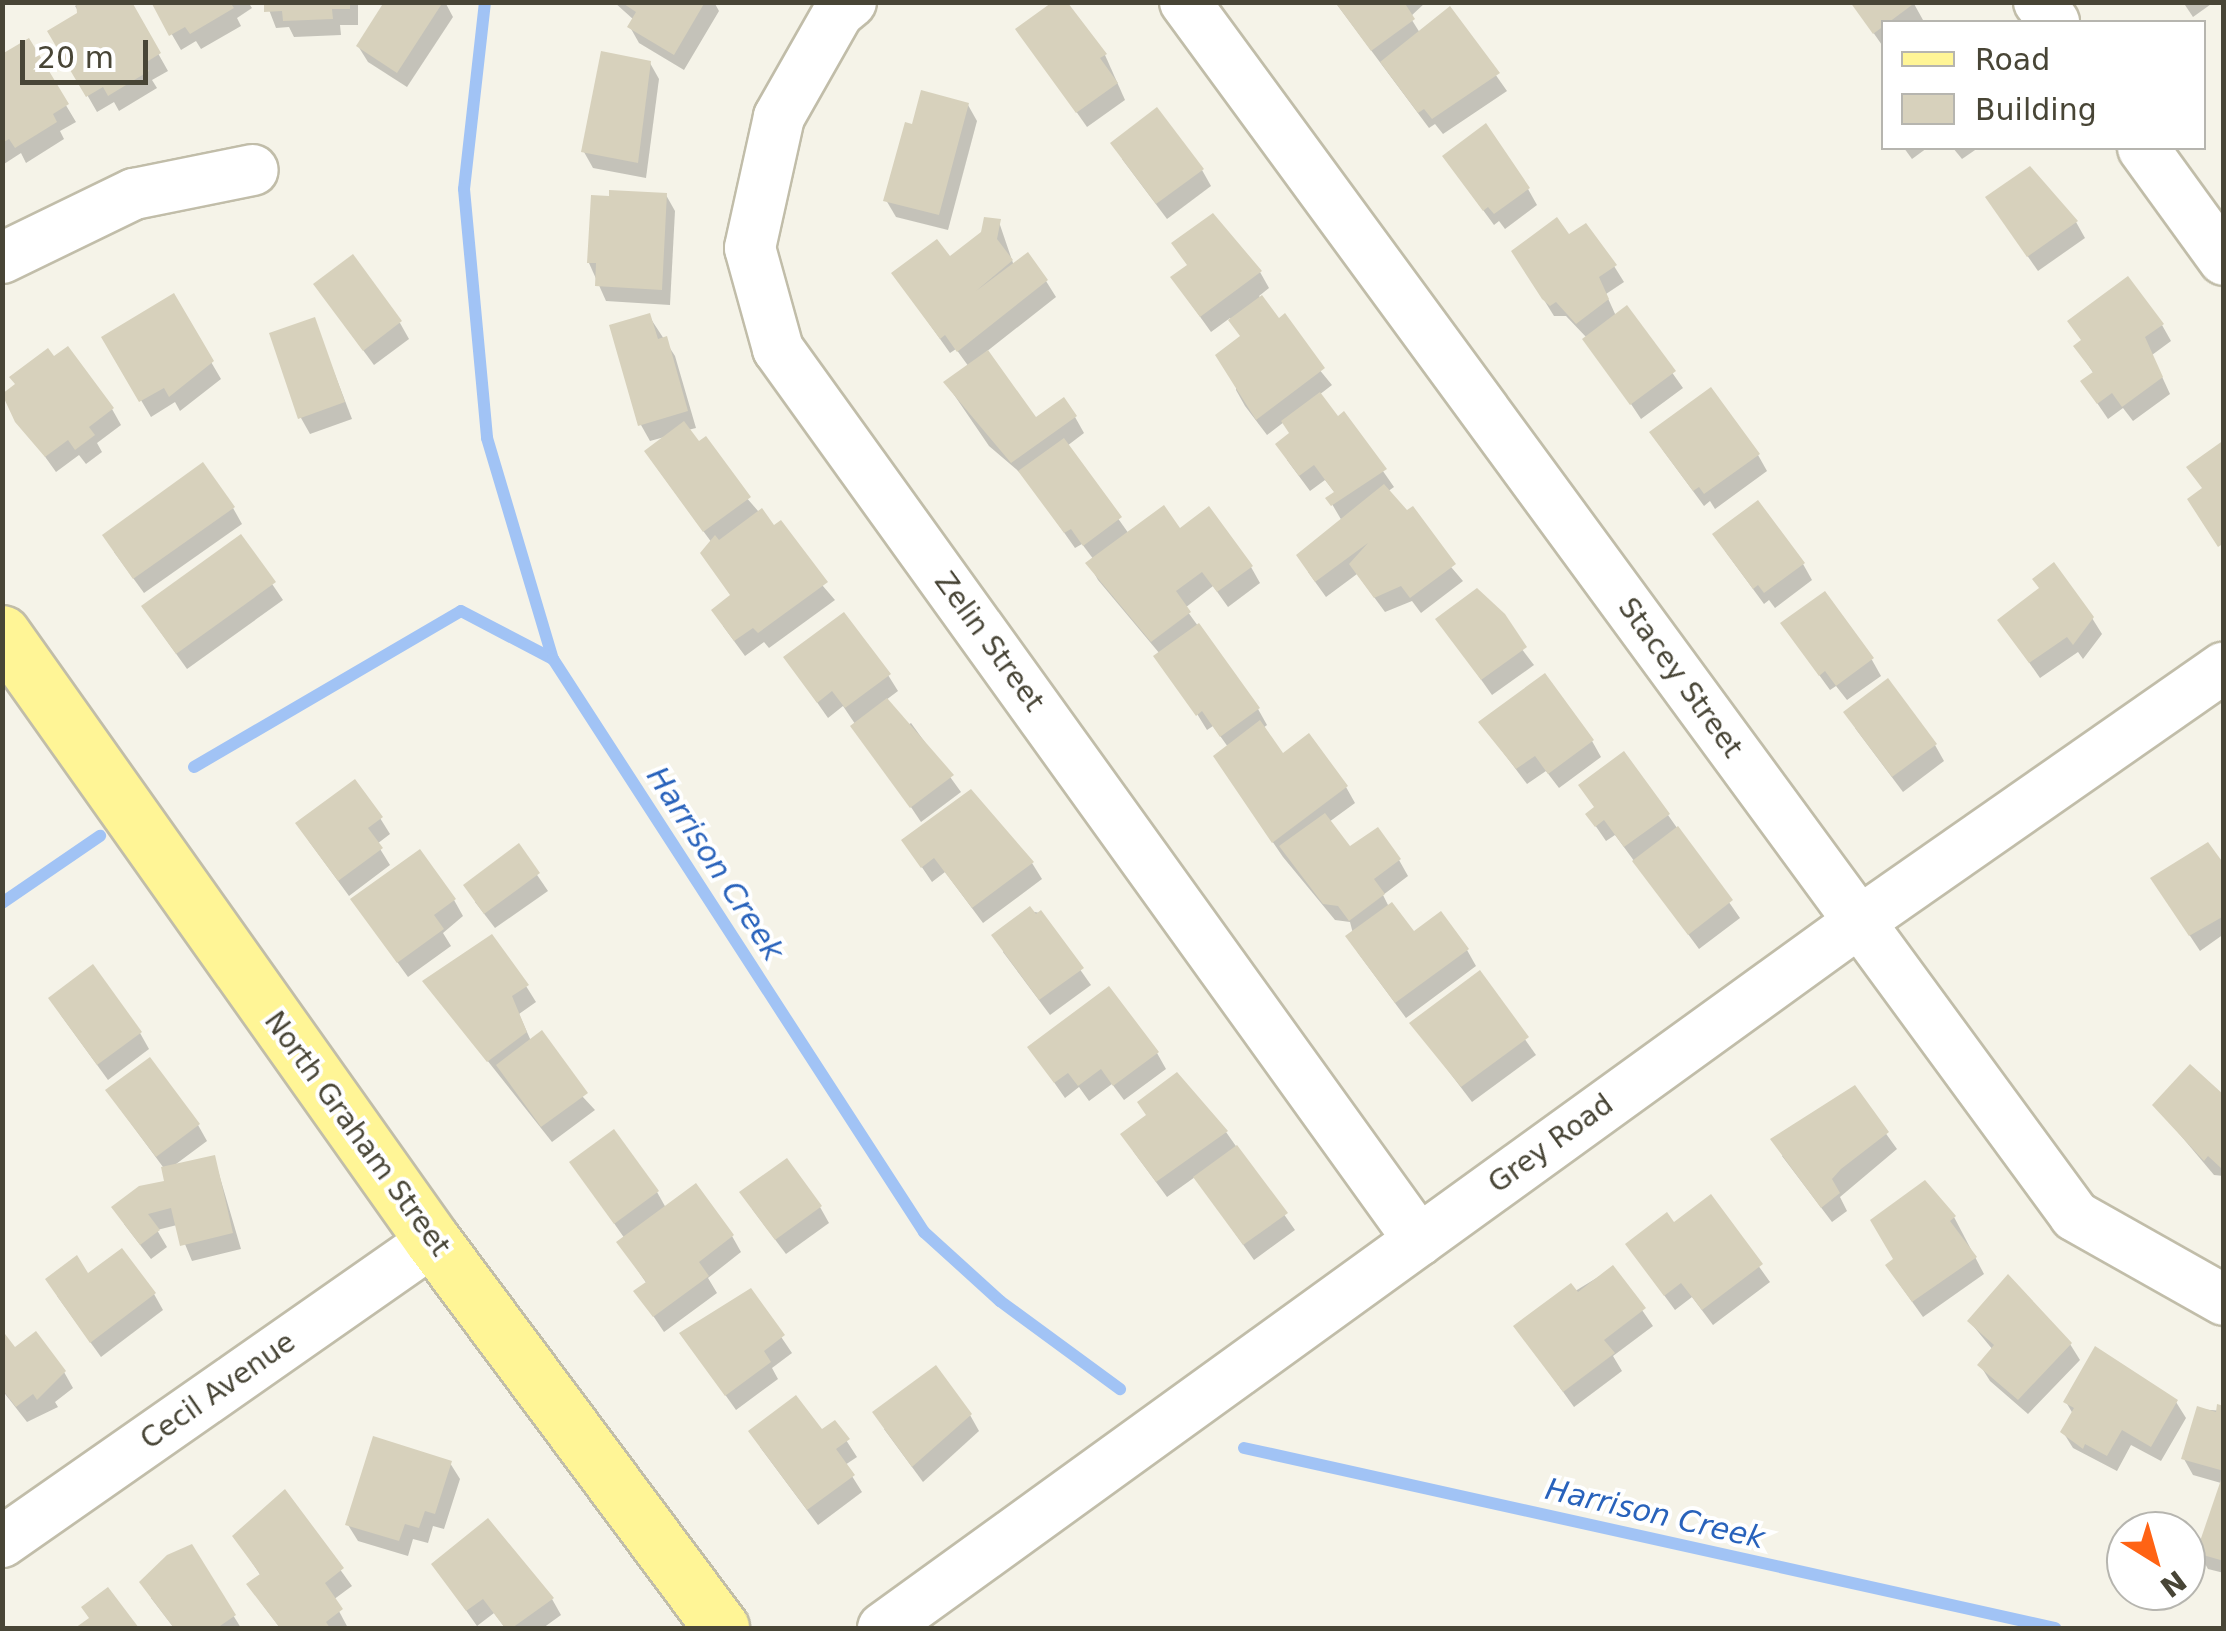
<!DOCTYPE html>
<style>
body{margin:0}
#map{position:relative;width:2226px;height:1631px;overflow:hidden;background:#f5f3e8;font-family:"DejaVu Sans",sans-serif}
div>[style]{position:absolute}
.shadow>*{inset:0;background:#0003}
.stream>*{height:12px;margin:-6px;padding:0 6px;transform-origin:6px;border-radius:6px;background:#a1c3f5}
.building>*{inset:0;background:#d7d1bc}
.roads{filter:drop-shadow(2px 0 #c1bda9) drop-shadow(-2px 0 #c1bda9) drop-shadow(0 2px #c1bda9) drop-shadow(0 -2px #c1bda9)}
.minor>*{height:50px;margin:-25px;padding:0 25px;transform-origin:25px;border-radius:25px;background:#fff}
.major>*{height:55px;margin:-27.5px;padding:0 27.5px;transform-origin:27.5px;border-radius:27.5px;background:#fff596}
span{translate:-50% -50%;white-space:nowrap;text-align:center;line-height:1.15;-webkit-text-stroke:8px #fff;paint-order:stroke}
.street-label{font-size:28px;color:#484536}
.water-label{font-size:30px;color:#2862bb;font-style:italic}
.frame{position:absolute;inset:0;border:5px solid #484536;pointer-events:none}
.legend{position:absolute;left:1881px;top:20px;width:325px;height:130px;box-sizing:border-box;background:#fff;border:2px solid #b6b5af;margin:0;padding:12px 18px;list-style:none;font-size:30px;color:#484536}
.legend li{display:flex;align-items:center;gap:20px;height:50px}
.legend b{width:50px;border:2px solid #b6b5af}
.north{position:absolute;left:2106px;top:1511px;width:100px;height:100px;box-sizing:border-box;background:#fff;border:2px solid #b6b5af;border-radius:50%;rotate:143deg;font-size:28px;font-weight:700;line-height:40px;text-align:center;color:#484536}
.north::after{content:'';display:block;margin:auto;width:35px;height:45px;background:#ff6314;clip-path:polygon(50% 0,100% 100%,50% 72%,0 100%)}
.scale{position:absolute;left:20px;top:40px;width:128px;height:45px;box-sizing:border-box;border:5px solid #484536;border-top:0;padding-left:12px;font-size:30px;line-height:35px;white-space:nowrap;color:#484536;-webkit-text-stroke:8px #fff;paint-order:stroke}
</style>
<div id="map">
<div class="shadow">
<div style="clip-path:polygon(81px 2px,129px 2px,168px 71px,152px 80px,157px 88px,119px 111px,114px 102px,97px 112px,51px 32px,80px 14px,75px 6px)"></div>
<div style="clip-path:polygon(153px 2px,248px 2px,252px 8px,237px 18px,241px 26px,201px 49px,196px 41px,181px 50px)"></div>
<div style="clip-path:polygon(266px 2px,358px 2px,358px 25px,340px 25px,341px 35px,294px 37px,289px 27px,276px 28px)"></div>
<div style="clip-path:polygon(387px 2px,445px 2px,453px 17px,407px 87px,368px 62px,358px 46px)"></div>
<div style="clip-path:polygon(614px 2px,714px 2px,719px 11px,684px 70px,639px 43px,630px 27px,634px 20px)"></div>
<div style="clip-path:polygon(1055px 2px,1065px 2px,1105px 55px,1125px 100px,1087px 127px,1019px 30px)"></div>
<div style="clip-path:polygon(1335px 2px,1426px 2px,1410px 17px,1420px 33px,1450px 10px,1507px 91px,1443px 134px,1435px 124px,1429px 128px)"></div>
<div style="clip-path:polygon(1852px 2px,1913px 2px,1923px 20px,1884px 22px,1884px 48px)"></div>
<div style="clip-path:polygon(2183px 2px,2214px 2px,2193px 17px)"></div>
<div style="clip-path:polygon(28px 42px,76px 122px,60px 131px,64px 139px,26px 163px,21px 153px,4px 164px,2px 57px)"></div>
<div style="clip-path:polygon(650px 63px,659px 79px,646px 178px,593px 168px,584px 152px)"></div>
<div style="clip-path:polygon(968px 105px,977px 121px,948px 230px,896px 217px,886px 200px,914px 127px)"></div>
<div style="clip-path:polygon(1904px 148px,1927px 148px,1912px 159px)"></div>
<div style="clip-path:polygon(1953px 148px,1978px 148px,1962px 159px)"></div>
<div style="clip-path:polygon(1122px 159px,1202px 170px,1211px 186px,1167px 219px)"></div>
<div style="clip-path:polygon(1455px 172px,1528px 189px,1537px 205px,1505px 229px,1499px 221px,1494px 225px)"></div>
<div style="clip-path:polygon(666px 195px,675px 211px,670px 305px,606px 301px,589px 263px)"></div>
<div style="clip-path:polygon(1998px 214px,2076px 222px,2085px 238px,2038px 271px)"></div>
<div style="clip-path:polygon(999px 222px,1014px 266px,1046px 281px,1056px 297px,986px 352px,1036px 421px,1075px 417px,1084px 433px,1067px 446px,1129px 534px,1179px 531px,1251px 567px,1260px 583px,1228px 607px,1213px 586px,1185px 608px,1258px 709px,1267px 725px,1263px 728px,1283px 756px,1346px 787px,1355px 803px,1329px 822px,1350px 850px,1399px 860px,1408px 876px,1383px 895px,1389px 907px,1413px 935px,1467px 950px,1476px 966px,1406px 1018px,1358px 953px,1350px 922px,1335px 920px,1283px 857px,1225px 772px,1228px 747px,1213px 726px,1207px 730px,1160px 654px,1098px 580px,1089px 564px,1094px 560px,1082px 544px,1075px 548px,1024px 476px,989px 446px,946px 383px,969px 367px,956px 349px,950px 353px,894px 274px,949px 260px)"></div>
<div style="clip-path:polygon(1569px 237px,1614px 266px,1624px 282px,1606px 294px,1616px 316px,1627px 309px,1683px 388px,1641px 419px,1587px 338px,1566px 316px,1554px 316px,1524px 268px)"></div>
<div style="clip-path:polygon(1260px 272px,1269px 288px,1259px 296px,1332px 385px,1319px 395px,1338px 420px,1344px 415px,1394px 487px,1387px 492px,1463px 581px,1421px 613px,1412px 601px,1385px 612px,1357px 574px,1326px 597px,1308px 572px,1342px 521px,1329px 499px,1336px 494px,1325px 480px,1310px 491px,1287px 460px,1291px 434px,1284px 422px,1267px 435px,1245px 406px,1236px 390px,1242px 338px,1230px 318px,1211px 332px,1183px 293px)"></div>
<div style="clip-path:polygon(173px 297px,221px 379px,180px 411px,175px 402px,151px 417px,104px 338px)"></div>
<div style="clip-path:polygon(326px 300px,400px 323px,409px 339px,374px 365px)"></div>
<div style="clip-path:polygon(649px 316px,675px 356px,696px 428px,688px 430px,835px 600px,769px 648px,764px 642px,745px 656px,723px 626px,732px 597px,703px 554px,712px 543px,657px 468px,668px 436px,650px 441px,641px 425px)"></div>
<div style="clip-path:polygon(314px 320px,352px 419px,310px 434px,301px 418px)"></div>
<div style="clip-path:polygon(2162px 325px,2171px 341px,2152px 355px,2170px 394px,2133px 421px,2123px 408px,2108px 419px,2093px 397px,2094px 374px,2076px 347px)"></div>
<div style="clip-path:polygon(112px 409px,121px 425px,97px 443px,102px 452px,86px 464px,79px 455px,56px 472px,13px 412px)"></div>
<div style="clip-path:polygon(1662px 449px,1758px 455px,1767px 471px,1715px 509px,1710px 501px,1704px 506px)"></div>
<div style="clip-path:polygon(233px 508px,242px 524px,144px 593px,114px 552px)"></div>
<div style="clip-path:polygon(240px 537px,283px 600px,187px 669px,154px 623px)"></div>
<div style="clip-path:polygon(1725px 551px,1803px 564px,1812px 580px,1775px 608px,1769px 600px,1764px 604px)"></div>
<div style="clip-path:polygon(1477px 591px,1534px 665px,1492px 695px,1438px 619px)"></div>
<div style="clip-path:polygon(2092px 618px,2102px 634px,2083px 659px,2078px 652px,2040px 678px,2000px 621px)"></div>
<div style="clip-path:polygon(1793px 639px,1872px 660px,1881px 676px,1847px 700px,1836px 686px,1830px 690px)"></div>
<div style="clip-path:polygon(786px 658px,888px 675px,898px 691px,886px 700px,905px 727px,911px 723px,961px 792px,921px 822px,843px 706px,828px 718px)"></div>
<div style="clip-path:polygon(1481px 723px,1592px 741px,1601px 757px,1559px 788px,1546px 771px,1527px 784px)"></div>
<div style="clip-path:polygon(1855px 728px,1935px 745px,1944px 761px,1903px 792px)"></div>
<div style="clip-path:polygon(1588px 815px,1668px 815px,1740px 918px,1699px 949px,1615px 835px,1606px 841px)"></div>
<div style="clip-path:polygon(380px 818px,390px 834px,377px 844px,390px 865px,349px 896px,308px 840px)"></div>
<div style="clip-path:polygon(904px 841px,1032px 863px,1042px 879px,983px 923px,945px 872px,932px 882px)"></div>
<div style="clip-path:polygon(518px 847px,548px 891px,495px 928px,475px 902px)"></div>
<div style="clip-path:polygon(2224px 868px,2224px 934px,2200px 951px,2163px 895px)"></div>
<div style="clip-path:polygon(454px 900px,463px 916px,443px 933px,451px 946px,408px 977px,363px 915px)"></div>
<div style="clip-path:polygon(1025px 910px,1040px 913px,1091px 985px,1050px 1015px,1003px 952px)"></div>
<div style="clip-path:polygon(1479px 974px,1536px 1055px,1472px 1102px,1412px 1023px)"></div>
<div style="clip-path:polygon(425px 982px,526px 986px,536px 1002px,519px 1014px,531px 1041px,595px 1110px,552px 1142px)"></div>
<div style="clip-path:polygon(60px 1014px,140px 1033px,149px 1049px,108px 1080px)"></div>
<div style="clip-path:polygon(1030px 1048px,1157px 1053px,1166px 1069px,1124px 1100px,1112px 1084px,1089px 1101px,1079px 1087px,1065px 1098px)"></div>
<div style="clip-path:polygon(1854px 1089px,1897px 1149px,1840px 1197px,1847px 1211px,1832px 1222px,1782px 1156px)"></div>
<div style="clip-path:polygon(2224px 1098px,2224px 1176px,2214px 1175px,2155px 1105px)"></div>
<div style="clip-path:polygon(118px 1106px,198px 1125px,207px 1141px,172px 1167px,214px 1157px,241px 1249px,192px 1261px,177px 1225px,157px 1230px,167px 1247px,151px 1259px,124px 1224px,167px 1182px,163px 1167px)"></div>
<div style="clip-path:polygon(1226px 1132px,1295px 1230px,1254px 1260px,1195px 1177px,1167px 1197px,1133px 1151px)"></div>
<div style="clip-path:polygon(572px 1163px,657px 1192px,666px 1208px,732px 1236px,741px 1252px,708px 1278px,717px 1293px,664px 1332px,637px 1292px,647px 1284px,619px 1243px,625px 1239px)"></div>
<div style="clip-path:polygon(1924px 1183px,1954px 1217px,1984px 1274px,1923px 1317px,1898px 1282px,1896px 1260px)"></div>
<div style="clip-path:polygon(1710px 1198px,1770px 1282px,1713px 1325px,1692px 1297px,1675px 1310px,1638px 1260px)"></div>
<div style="clip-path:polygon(820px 1207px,829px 1223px,786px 1254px,752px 1209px)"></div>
<div style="clip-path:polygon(1613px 1268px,1653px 1326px,1613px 1356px,1622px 1371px,1574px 1407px,1516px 1327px)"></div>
<div style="clip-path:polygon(87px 1277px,154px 1294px,163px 1310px,101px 1357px,57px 1296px)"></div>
<div style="clip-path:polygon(750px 1291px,792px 1353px,772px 1368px,778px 1379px,736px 1410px,682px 1334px)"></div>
<div style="clip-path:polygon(1970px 1322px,2070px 1344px,2080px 1360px,2028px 1414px,1990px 1381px,1980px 1365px,1993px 1350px)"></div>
<div style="clip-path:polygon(2px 1336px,14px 1350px,64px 1372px,73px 1388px,55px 1402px,58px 1407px,27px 1422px,2px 1390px)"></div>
<div style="clip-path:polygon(2066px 1402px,2176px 1402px,2186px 1418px,2161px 1461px,2131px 1445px,2117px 1471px,2073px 1448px,2063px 1432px,2073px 1414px)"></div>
<div style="clip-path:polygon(2198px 1409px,2224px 1411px,2224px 1573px,2208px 1569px,2199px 1553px,2221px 1483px,2193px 1475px,2184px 1459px)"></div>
<div style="clip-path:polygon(970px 1415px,979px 1431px,923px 1482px,884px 1429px)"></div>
<div style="clip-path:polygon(835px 1423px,857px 1457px,845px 1465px,862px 1492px,818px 1525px,760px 1447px,822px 1433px)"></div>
<div style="clip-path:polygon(450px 1463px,460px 1479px,444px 1529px,433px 1526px,428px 1543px,413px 1539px,408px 1556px,358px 1541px,348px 1525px)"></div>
<div style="clip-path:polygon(285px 1493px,352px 1586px,333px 1600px,348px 1628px,280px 1628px,259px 1600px,261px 1576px,235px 1537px)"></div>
<div style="clip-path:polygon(191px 1547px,241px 1628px,174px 1628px,151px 1598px)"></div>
<div style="clip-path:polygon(434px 1565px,552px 1599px,561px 1615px,543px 1628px,505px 1628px,494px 1613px,477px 1626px)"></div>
</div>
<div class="stream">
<div style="left:485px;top:2px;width:188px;rotate:96.4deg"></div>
<div style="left:464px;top:189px;width:250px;rotate:84.7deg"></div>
<div style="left:487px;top:438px;width:231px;rotate:73.4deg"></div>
<div style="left:194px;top:767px;width:309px;rotate:-30.3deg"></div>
<div style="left:461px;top:611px;width:104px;rotate:27.6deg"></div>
<div style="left:553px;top:659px;width:683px;rotate:57.08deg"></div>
<div style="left:924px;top:1232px;width:103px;rotate:42.2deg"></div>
<div style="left:1000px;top:1301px;width:149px;rotate:36.3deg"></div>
<div style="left:2px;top:903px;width:119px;rotate:-34.4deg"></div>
<div style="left:1244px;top:1448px;width:831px;rotate:12.51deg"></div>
</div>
<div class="building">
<div style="clip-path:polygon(76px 2px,132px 2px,161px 53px,145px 63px,149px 71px,108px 96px,103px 87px,86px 97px,47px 31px,77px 13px)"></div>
<div style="clip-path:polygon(151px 2px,230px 2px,234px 8px,190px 34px,185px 27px,169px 36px)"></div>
<div style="clip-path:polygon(264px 2px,350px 2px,350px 9px,332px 9px,333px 19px,283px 21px,282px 11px,264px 12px)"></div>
<div style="clip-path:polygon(384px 2px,443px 2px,397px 73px,356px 46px)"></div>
<div style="clip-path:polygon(621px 2px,705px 2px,674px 55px,627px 27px,636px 12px)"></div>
<div style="clip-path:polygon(1335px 2px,1404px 2px,1415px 19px,1371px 51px)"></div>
<div style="clip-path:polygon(1850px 2px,1916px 2px,1873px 34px)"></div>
<div style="clip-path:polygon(1051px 3px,1068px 3px,1107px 54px,1100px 58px,1118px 83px,1076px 113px,1015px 29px)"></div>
<div style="clip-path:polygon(1450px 6px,1500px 73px,1432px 119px,1424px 109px,1418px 113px,1380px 62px)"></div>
<div style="clip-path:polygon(29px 38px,69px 104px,53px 114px,57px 122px,15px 148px,9px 139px,2px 143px,2px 54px)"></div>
<div style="clip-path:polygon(601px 51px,651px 61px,638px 163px,581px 152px)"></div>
<div style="clip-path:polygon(921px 90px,969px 103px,939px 215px,883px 201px,905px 122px,912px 124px)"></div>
<div style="clip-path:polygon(1157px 107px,1204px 169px,1156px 204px,1110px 143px)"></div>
<div style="clip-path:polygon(1486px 123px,1530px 188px,1494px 214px,1488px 207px,1483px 211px,1442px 156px)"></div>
<div style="clip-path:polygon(2030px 166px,2078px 221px,2027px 257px,1985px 197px)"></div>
<div style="clip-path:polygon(609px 190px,667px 193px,662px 290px,595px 286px,596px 263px,587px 263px,591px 195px,609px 196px)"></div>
<div style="clip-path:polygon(1213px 213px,1262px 271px,1200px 317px,1170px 277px,1187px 265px,1171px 243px)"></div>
<div style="clip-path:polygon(984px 217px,1001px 219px,997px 239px,1013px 260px,976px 291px,1028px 252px,1048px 280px,957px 352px,945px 335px,940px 339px,891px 273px,937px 239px,950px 256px,981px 232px)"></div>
<div style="clip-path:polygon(1557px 217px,1569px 234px,1586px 223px,1617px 265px,1599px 277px,1609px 299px,1576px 324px,1556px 302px,1550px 306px,1542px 299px,1511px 251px)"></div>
<div style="clip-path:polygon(353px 254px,402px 321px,363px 351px,313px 284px)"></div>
<div style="clip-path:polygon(2128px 276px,2164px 324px,2145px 337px,2163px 377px,2122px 407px,2112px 393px,2097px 404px,2080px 381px,2093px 372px,2073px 346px,2081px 340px,2067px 321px)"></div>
<div style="clip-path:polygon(174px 293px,214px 361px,169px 397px,164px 388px,139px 402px,101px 337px)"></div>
<div style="clip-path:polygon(1262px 295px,1279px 318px,1285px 313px,1325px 368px,1256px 420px,1215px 355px,1240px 336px,1228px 320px)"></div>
<div style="clip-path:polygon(1627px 305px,1676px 371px,1630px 405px,1582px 339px)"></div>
<div style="clip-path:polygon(650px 313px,658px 339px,667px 336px,688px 411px,638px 426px,609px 325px)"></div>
<div style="clip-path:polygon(315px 317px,345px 402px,298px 419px,269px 333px)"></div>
<div style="clip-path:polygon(68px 346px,114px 408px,89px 427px,95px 435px,75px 450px,68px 440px,45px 457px,15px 422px,2px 394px,15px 384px,9px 377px,48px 348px,54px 356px)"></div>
<div style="clip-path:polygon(988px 350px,1036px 417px,1064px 397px,1077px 416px,1011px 463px,943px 382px)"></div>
<div style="clip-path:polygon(1711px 387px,1760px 454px,1704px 494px,1699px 487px,1693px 491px,1649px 432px)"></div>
<div style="clip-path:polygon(1320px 392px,1338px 416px,1344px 411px,1387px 469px,1331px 506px,1325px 498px,1334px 492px,1314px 465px,1299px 476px,1275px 444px,1289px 433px,1281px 421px)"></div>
<div style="clip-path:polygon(684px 421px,699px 441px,706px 436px,751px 497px,703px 532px,644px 451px)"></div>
<div style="clip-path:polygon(1064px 438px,1122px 517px,1083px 546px,1071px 529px,1064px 533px,1018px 471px)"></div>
<div style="clip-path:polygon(2224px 440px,2224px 543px,2218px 547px,2187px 499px,2202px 488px,2186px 467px)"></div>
<div style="clip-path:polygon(203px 462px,235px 507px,133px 579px,102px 535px)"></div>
<div style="clip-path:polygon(1384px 484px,1407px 510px,1413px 506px,1456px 564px,1410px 598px,1401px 586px,1374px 598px,1349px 564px,1368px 543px,1315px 582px,1296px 555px)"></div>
<div style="clip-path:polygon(1758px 500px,1805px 563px,1764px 593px,1758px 585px,1753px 589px,1712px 534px)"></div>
<div style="clip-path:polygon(1164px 505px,1180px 528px,1209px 506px,1253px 566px,1217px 592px,1202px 572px,1176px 591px,1191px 612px,1151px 642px,1085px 563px)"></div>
<div style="clip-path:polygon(762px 508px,774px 525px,781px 520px,828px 582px,758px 633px,753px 628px,734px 641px,711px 610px,730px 595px,700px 553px,715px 535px,719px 540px)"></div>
<div style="clip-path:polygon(241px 534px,276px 582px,176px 654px,141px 606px)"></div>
<div style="clip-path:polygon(2054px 562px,2094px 617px,2073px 645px,2067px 637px,2029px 663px,1997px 620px,2039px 588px,2032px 579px)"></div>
<div style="clip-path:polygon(1477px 588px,1505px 614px,1527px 647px,1481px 680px,1435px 619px)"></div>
<div style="clip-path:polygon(1825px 591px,1874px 658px,1836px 686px,1825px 671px,1819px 676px,1780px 623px)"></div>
<div style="clip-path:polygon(844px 612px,891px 674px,845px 708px,832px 691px,817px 703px,783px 657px)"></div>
<div style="clip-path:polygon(1199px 623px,1260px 708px,1220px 737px,1202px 711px,1196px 716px,1153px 656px)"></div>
<div style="clip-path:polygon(1545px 673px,1594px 740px,1548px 774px,1535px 756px,1516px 769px,1478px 722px)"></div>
<div style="clip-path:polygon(1888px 678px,1937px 744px,1892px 777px,1843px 712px)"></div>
<div style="clip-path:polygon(887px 698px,954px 775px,910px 808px,850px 726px)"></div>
<div style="clip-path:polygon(1260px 720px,1283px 753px,1309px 733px,1348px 786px,1272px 843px,1213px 756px)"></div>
<div style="clip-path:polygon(1624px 751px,1670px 814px,1624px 847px,1604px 820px,1595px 827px,1585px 814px,1594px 807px,1578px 785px)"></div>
<div style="clip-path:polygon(355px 779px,383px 817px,368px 828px,383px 848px,338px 881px,295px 823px)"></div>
<div style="clip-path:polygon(971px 789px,1034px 862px,972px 908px,934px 858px,921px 868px,901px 840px)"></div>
<div style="clip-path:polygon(1325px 813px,1350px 846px,1378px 827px,1401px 859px,1374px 879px,1385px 894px,1349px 921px,1338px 906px,1323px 904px,1279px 846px)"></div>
<div style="clip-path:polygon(1678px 826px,1733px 900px,1688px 935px,1632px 861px)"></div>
<div style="clip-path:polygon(2208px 842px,2224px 864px,2224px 916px,2189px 936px,2150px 878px)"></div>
<div style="clip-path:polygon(519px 843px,540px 873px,484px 914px,463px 885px)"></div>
<div style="clip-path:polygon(420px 849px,456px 899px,434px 915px,444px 929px,397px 963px,350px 899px)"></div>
<div style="clip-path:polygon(1392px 902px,1414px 931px,1441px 911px,1469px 949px,1395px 1003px,1345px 936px)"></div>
<div style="clip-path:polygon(1030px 906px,1036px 914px,1041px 910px,1084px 968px,1039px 1000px,991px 935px)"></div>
<div style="clip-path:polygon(492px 934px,529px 985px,512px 996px,527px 1032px,487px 1062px,422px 981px)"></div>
<div style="clip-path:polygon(93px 964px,142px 1032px,97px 1065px,48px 998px)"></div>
<div style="clip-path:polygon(1480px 970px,1529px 1037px,1461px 1087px,1409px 1023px)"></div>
<div style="clip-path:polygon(1109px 986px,1159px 1052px,1113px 1086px,1101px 1069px,1078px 1086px,1068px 1073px,1054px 1083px,1027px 1047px)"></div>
<div style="clip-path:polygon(542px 1030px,588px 1093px,541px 1127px,496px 1065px)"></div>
<div style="clip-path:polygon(150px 1057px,200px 1124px,156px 1157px,105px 1090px)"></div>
<div style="clip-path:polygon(2190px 1064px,2224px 1095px,2222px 1169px,2208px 1156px,2204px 1161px,2152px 1105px)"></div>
<div style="clip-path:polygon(1177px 1072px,1228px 1131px,1156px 1182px,1120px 1134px,1146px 1115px,1137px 1102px)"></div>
<div style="clip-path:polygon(1855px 1085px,1889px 1132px,1841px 1169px,1832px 1179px,1840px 1193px,1821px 1208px,1770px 1139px)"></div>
<div style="clip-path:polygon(614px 1129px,659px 1191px,614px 1224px,569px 1162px)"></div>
<div style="clip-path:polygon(1237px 1145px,1288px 1213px,1243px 1245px,1193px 1177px)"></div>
<div style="clip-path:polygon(215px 1155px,233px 1233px,180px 1246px,171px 1208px,148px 1214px,160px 1230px,140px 1245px,111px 1207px,139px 1186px,164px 1181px,161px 1167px)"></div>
<div style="clip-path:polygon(787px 1158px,822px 1206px,775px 1240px,739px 1192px)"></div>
<div style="clip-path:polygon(1925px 1180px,1956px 1216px,1950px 1221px,1977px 1257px,1912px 1302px,1885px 1265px,1893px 1259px,1870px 1220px)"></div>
<div style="clip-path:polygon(696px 1183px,734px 1235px,699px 1262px,709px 1276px,653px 1317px,633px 1291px,646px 1282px,616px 1242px)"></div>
<div style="clip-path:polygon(1711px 1194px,1763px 1264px,1702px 1310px,1681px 1283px,1664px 1296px,1625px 1244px,1667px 1212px,1674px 1222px)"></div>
<div style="clip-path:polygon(122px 1248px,156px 1293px,90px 1343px,45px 1279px,77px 1255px,88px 1273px)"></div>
<div style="clip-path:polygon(1613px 1265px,1646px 1308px,1604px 1340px,1615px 1353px,1563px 1392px,1513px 1326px,1571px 1283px,1578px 1292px)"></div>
<div style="clip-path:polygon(2008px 1274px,2072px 1343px,2018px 1400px,1977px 1365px,1994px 1345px,1967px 1321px)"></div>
<div style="clip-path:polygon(751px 1288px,785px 1335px,764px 1351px,771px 1362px,725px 1396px,679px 1333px)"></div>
<div style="clip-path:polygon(2px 1330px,15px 1347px,36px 1331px,66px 1371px,37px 1400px,33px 1394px,16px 1407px,2px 1389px)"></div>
<div style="clip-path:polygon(2095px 1346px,2178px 1400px,2151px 1447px,2122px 1430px,2107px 1456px,2085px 1444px,2083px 1449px,2060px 1432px,2074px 1408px,2063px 1402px)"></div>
<div style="clip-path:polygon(936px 1365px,972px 1414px,912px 1467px,872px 1412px)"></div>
<div style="clip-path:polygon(796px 1395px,822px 1429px,835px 1420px,850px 1439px,836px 1449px,855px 1475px,807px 1510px,748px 1431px)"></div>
<div style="clip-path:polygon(2217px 1404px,2224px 1406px,2224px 1471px,2181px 1459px,2197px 1406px,2216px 1412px)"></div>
<div style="clip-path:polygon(373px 1436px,452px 1461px,435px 1514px,425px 1511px,419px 1528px,405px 1524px,399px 1541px,345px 1525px)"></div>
<div style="clip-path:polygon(2224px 1471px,2224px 1561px,2196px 1553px)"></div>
<div style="clip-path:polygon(285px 1489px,344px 1568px,325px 1583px,343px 1609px,326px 1622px,330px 1628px,280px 1628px,246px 1584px,260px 1574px,232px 1536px)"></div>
<div style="clip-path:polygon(488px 1518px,554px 1598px,512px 1628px,505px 1628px,483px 1599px,466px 1611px,431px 1564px)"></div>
<div style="clip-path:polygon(192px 1544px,236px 1615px,217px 1628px,174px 1628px,139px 1582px,167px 1555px)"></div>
<div style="clip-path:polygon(108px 1587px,139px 1628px,75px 1628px,89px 1618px,81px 1607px)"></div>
</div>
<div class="roads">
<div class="minor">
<div style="left:851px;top:2px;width:17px;rotate:140deg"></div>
<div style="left:838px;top:13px;width:120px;rotate:119.6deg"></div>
<div style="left:779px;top:117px;width:134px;rotate:102.5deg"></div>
<div style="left:750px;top:248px;width:105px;rotate:74.5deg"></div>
<div style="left:778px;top:349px;width:1098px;rotate:54.27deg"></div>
<div style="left:1185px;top:2px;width:1505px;rotate:53.75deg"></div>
<div style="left:2075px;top:1216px;width:171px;rotate:29.4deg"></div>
<div style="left:2039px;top:2px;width:25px;rotate:53deg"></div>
<div style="left:2143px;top:148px;width:138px;rotate:54.1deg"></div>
<div style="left:2px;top:258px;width:147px;rotate:-25.9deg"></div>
<div style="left:134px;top:194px;width:121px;rotate:-11.4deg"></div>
<div style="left:2px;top:1542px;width:526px;rotate:-34.93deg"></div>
<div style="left:883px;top:1628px;width:1205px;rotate:-35.88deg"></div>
<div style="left:1859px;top:922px;width:445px;rotate:-34.9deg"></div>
</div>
<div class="major">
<div style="left:2px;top:633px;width:745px;rotate:54.67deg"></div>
<div style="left:433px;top:1241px;width:482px;rotate:53.3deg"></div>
</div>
</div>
<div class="street-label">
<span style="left:989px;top:642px;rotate:54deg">Zelin Street</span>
<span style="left:1680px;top:678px;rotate:54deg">Stacey Street</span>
<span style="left:357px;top:1134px;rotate:54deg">North Graham Street</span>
<span style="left:1551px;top:1144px;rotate:-36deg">Grey Road</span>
<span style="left:218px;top:1391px;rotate:-35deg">Cecil Avenue</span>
</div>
<div class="water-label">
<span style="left:715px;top:864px;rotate:57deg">Harrison Creek</span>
<span style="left:1655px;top:1514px;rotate:13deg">Harrison Creek</span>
</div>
<div class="frame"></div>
<ul class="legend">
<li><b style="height:12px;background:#fff596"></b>Road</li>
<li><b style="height:28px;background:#d7d1bc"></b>Building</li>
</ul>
<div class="north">N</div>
<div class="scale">20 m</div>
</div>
